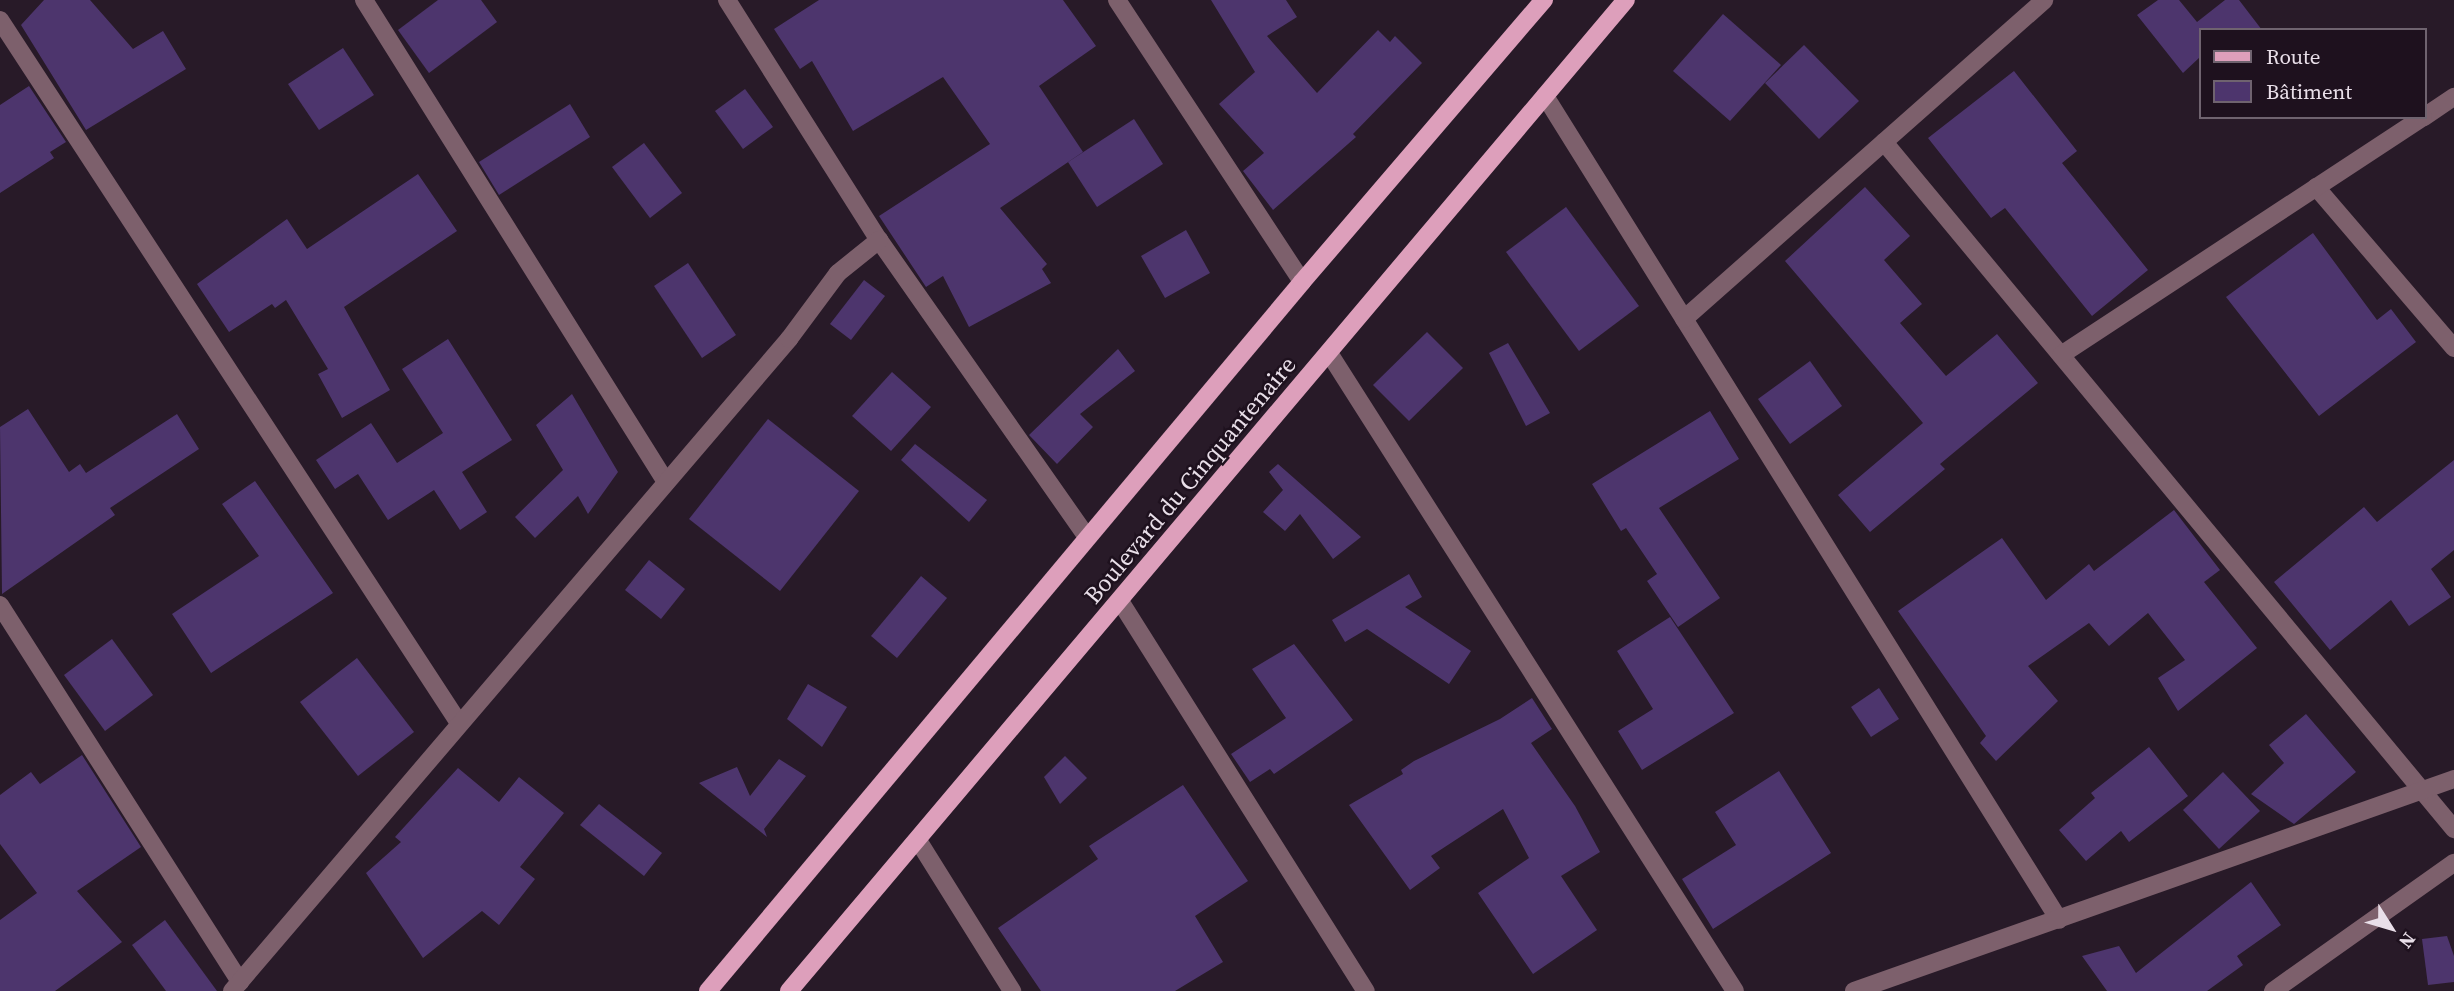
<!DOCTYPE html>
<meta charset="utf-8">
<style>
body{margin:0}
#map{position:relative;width:2454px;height:991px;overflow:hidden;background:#281a28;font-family:"Source Serif 4",serif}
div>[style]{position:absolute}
.building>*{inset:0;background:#4d356d}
.minor>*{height:18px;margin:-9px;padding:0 9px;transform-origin:9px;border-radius:9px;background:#7d606c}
.major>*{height:18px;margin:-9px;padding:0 9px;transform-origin:9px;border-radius:9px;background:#dd9fbb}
span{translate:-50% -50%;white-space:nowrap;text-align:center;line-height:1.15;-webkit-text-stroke:5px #1e111e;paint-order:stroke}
.street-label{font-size:24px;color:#e9dfe9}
.legend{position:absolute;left:2199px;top:28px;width:228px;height:91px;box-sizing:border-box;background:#1e111e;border:2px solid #6f636f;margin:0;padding:9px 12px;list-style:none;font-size:21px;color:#e9dfe9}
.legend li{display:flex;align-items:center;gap:14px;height:35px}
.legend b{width:35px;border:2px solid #6f636f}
.north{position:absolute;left:2356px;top:893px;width:70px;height:70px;-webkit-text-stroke:5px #1e111e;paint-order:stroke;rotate:127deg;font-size:19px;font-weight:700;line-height:28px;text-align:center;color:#e9dfe9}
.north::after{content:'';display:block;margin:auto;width:24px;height:32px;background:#e9dfe9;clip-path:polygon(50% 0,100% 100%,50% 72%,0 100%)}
</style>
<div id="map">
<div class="building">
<div style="clip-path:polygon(44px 0,90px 0,133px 49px,163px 31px,186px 69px,86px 130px,21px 25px)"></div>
<div style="clip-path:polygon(438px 0,481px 0,497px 22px,429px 73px,398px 30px)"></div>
<div style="clip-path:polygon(819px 0,1063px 0,1096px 46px,1039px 86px,1083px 152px,1000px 208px,1047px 264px,1042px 269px,1051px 283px,969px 327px,943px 276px,926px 287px,879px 216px,990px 144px,943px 77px,853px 131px,812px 61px,800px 69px,774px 29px)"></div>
<div style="clip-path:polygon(1211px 0,1286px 0,1297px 17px,1267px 36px,1317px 93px,1378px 30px,1390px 42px,1395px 36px,1422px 63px,1353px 134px,1356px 137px,1273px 210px,1243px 171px,1264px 153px,1219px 104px,1255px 72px)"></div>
<div style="clip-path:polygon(2158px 0,2179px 0,2197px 22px,2225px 0,2239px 0,2262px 30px,2200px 30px,2200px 57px,2183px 73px,2137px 15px)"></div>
<div style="clip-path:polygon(1723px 14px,1781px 65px,1730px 121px,1673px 71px)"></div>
<div style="clip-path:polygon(1804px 45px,1859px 101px,1819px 139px,1765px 83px)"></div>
<div style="clip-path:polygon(343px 48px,374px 95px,319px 130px,288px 84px)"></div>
<div style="clip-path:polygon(2014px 71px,2077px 151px,2062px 163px,2148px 270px,2092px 316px,2005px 208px,1991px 218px,1928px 138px)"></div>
<div style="clip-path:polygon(29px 86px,66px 142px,50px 152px,54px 158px,0 193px,0 105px)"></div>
<div style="clip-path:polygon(745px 89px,773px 127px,743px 149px,715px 111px)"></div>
<div style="clip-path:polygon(570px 104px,590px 137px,499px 195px,479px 162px)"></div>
<div style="clip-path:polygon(1134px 119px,1163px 164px,1097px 207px,1068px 162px)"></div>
<div style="clip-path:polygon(644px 143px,682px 193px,650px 218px,612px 167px)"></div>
<div style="clip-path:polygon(418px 174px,457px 231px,344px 307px,390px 390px,342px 418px,318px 374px,328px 369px,286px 300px,275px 308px,272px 304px,229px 332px,197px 284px,287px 219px,307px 249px)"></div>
<div style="clip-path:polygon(1865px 187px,1910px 236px,1884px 260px,1922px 304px,1900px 323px,1946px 376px,1997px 334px,2038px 383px,1940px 464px,1945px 469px,1870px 532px,1838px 495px,1923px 423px,1785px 261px)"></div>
<div style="clip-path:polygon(1566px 207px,1639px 306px,1579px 351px,1506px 252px)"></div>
<div style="clip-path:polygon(1186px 230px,1210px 273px,1165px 298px,1141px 256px)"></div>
<div style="clip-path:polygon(2313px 233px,2377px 320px,2391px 309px,2416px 342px,2319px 416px,2226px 297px)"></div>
<div style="clip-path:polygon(688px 263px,736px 335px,702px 358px,654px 286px)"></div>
<div style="clip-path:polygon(864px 280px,885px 296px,851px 340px,830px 324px)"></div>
<div style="clip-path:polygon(1427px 332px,1463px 368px,1409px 421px,1373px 385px)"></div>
<div style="clip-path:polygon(448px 339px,512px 440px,462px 472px,487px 512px,460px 530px,434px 490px,388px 520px,358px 474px,335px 489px,316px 460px,371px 423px,397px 463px,443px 433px,402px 369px)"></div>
<div style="clip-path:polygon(1508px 343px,1550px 413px,1526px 426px,1489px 353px)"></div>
<div style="clip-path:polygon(1118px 349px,1135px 371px,1080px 414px,1093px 427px,1057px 464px,1029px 435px)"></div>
<div style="clip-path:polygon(1810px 361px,1842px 406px,1790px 444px,1758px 399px)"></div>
<div style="clip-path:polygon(892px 372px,931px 407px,891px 451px,852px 416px)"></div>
<div style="clip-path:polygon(572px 394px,618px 472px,588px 514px,578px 496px,535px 538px,515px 517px,563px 470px,536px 425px)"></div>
<div style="clip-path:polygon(28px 409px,69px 472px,80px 464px,86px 473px,177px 414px,199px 449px,110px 508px,115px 515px,2px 594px,0 427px)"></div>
<div style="clip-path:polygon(1710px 411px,1739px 459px,1659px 508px,1720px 598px,1678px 627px,1647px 581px,1657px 574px,1626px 528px,1621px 531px,1592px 484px)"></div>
<div style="clip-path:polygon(768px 419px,859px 491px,780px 591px,689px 519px)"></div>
<div style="clip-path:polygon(915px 444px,987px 500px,969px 522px,901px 460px)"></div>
<div style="clip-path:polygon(2454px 460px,2454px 550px,2431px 569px,2451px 597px,2409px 626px,2391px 600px,2330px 650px,2274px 582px,2364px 507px,2377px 522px)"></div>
<div style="clip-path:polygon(1278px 464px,1361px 537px,1333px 559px,1300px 514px,1285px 531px,1263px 512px,1283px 490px,1269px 472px)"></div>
<div style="clip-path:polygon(255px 481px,333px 593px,211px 673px,172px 614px,259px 556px,222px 504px)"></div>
<div style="clip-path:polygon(2174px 510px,2220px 570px,2204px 582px,2257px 648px,2178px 711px,2158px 678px,2185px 660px,2148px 613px,2109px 646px,2089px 623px,2028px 666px,2058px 701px,1996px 761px,1980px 743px,1986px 736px,1898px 611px,2002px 538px,2046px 600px,2089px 564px,2094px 571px)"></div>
<div style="clip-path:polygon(649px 560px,685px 589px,661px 619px,625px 590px)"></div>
<div style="clip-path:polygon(1409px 574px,1422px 597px,1405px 607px,1471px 651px,1449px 684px,1367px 629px,1345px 642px,1332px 620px)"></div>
<div style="clip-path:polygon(921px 576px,947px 598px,897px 658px,871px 636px)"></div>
<div style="clip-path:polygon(1670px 617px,1734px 713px,1642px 770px,1618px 731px,1653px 709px,1617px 651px)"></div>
<div style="clip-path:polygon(112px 639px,153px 695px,105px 731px,64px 675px)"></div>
<div style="clip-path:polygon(1294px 644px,1353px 720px,1274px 774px,1270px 769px,1250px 782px,1231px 754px,1286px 718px,1252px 669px)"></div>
<div style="clip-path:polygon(357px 658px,414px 732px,358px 776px,300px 702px)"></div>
<div style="clip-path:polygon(808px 684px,847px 707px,822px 747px,787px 719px)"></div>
<div style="clip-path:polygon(1879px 688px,1899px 719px,1871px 737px,1851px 707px)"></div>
<div style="clip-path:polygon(1532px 698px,1552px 729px,1531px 743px,1575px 806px,1600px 852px,1561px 876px,1597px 930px,1533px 974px,1478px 893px,1529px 858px,1503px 809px,1431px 856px,1440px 868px,1410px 890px,1349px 805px,1403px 774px,1401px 770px,1414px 761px,1500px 719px)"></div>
<div style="clip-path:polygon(2306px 714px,2356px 772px,2294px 824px,2251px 794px,2284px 763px,2269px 745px)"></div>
<div style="clip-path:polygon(2149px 747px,2188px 796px,2129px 842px,2121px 831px,2086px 861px,2059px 830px,2095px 798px,2091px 793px)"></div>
<div style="clip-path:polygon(82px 755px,141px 847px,77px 891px,122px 942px,55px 991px,0 991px,0 920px,37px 893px,0 844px,0 795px,31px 772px,40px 784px)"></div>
<div style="clip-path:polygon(1065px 756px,1087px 778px,1060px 804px,1044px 777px)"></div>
<div style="clip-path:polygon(779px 759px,806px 776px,764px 829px,767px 837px,699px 783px,737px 767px,750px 796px)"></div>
<div style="clip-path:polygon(458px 768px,499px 802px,519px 777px,564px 813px,520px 867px,535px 879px,499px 925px,482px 911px,423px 958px,366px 873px,401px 842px,395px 837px)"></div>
<div style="clip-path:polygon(1779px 771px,1831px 853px,1713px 929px,1682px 879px,1736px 845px,1715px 812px)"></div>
<div style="clip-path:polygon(2223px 772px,2260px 811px,2219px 849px,2183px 810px)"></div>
<div style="clip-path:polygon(1183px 785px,1248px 881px,1195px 916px,1223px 962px,1175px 991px,1041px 991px,998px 928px,1098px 859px,1089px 846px)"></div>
<div style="clip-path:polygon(599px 804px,662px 853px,644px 876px,580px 825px)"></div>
<div style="clip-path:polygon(2251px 882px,2281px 925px,2237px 956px,2243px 965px,2207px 991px,2107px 991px,2082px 956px,2119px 946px,2136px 973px)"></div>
<div style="clip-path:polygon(165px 920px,217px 991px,166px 991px,132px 945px)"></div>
<div style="clip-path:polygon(2447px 936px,2454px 956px,2454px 982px,2428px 985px,2422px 939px)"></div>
</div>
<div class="minor">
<div style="left:364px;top:0;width:569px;rotate:57.93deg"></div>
<div style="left:727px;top:0;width:284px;rotate:57.7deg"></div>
<div style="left:879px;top:240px;width:363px;rotate:55deg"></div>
<div style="left:1117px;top:0;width:337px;rotate:56.7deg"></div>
<div style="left:0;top:20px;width:840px;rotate:56.86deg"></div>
<div style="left:1545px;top:96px;width:971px;rotate:58.04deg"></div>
<div style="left:2424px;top:117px;width:36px;rotate:-34deg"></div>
<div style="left:1884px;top:142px;width:893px;rotate:50.32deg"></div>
<div style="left:2316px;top:187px;width:212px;rotate:49.4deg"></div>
<div style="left:1684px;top:319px;width:481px;rotate:-41.5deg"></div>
<div style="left:1329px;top:353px;width:756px;rotate:57.53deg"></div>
<div style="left:2061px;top:355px;width:433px;rotate:-33.3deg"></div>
<div style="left:1120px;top:601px;width:461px;rotate:57.8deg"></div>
<div style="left:0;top:605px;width:447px;rotate:57.5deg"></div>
<div style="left:919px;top:842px;width:176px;rotate:58deg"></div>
<div style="left:232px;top:991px;width:858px;rotate:-49.49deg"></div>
<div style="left:789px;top:339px;width:82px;rotate:-53.4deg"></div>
<div style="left:838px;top:273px;width:53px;rotate:-38.8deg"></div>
<div style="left:1854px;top:991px;width:636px;rotate:-19.46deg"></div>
<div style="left:2273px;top:991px;width:222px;rotate:-35.3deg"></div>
</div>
<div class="major">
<div style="left:708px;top:991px;width:925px;rotate:-50.04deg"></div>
<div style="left:1302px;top:282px;width:372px;rotate:-49.4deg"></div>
<div style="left:789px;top:991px;width:1297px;rotate:-49.82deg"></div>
</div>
<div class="street-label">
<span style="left:1190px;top:480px;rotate:-50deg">Boulevard du Cinquantenaire</span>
</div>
<ul class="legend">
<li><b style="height:9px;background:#dd9fbb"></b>Route</li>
<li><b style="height:19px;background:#4d356d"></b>Bâtiment</li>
</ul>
<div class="north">N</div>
</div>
